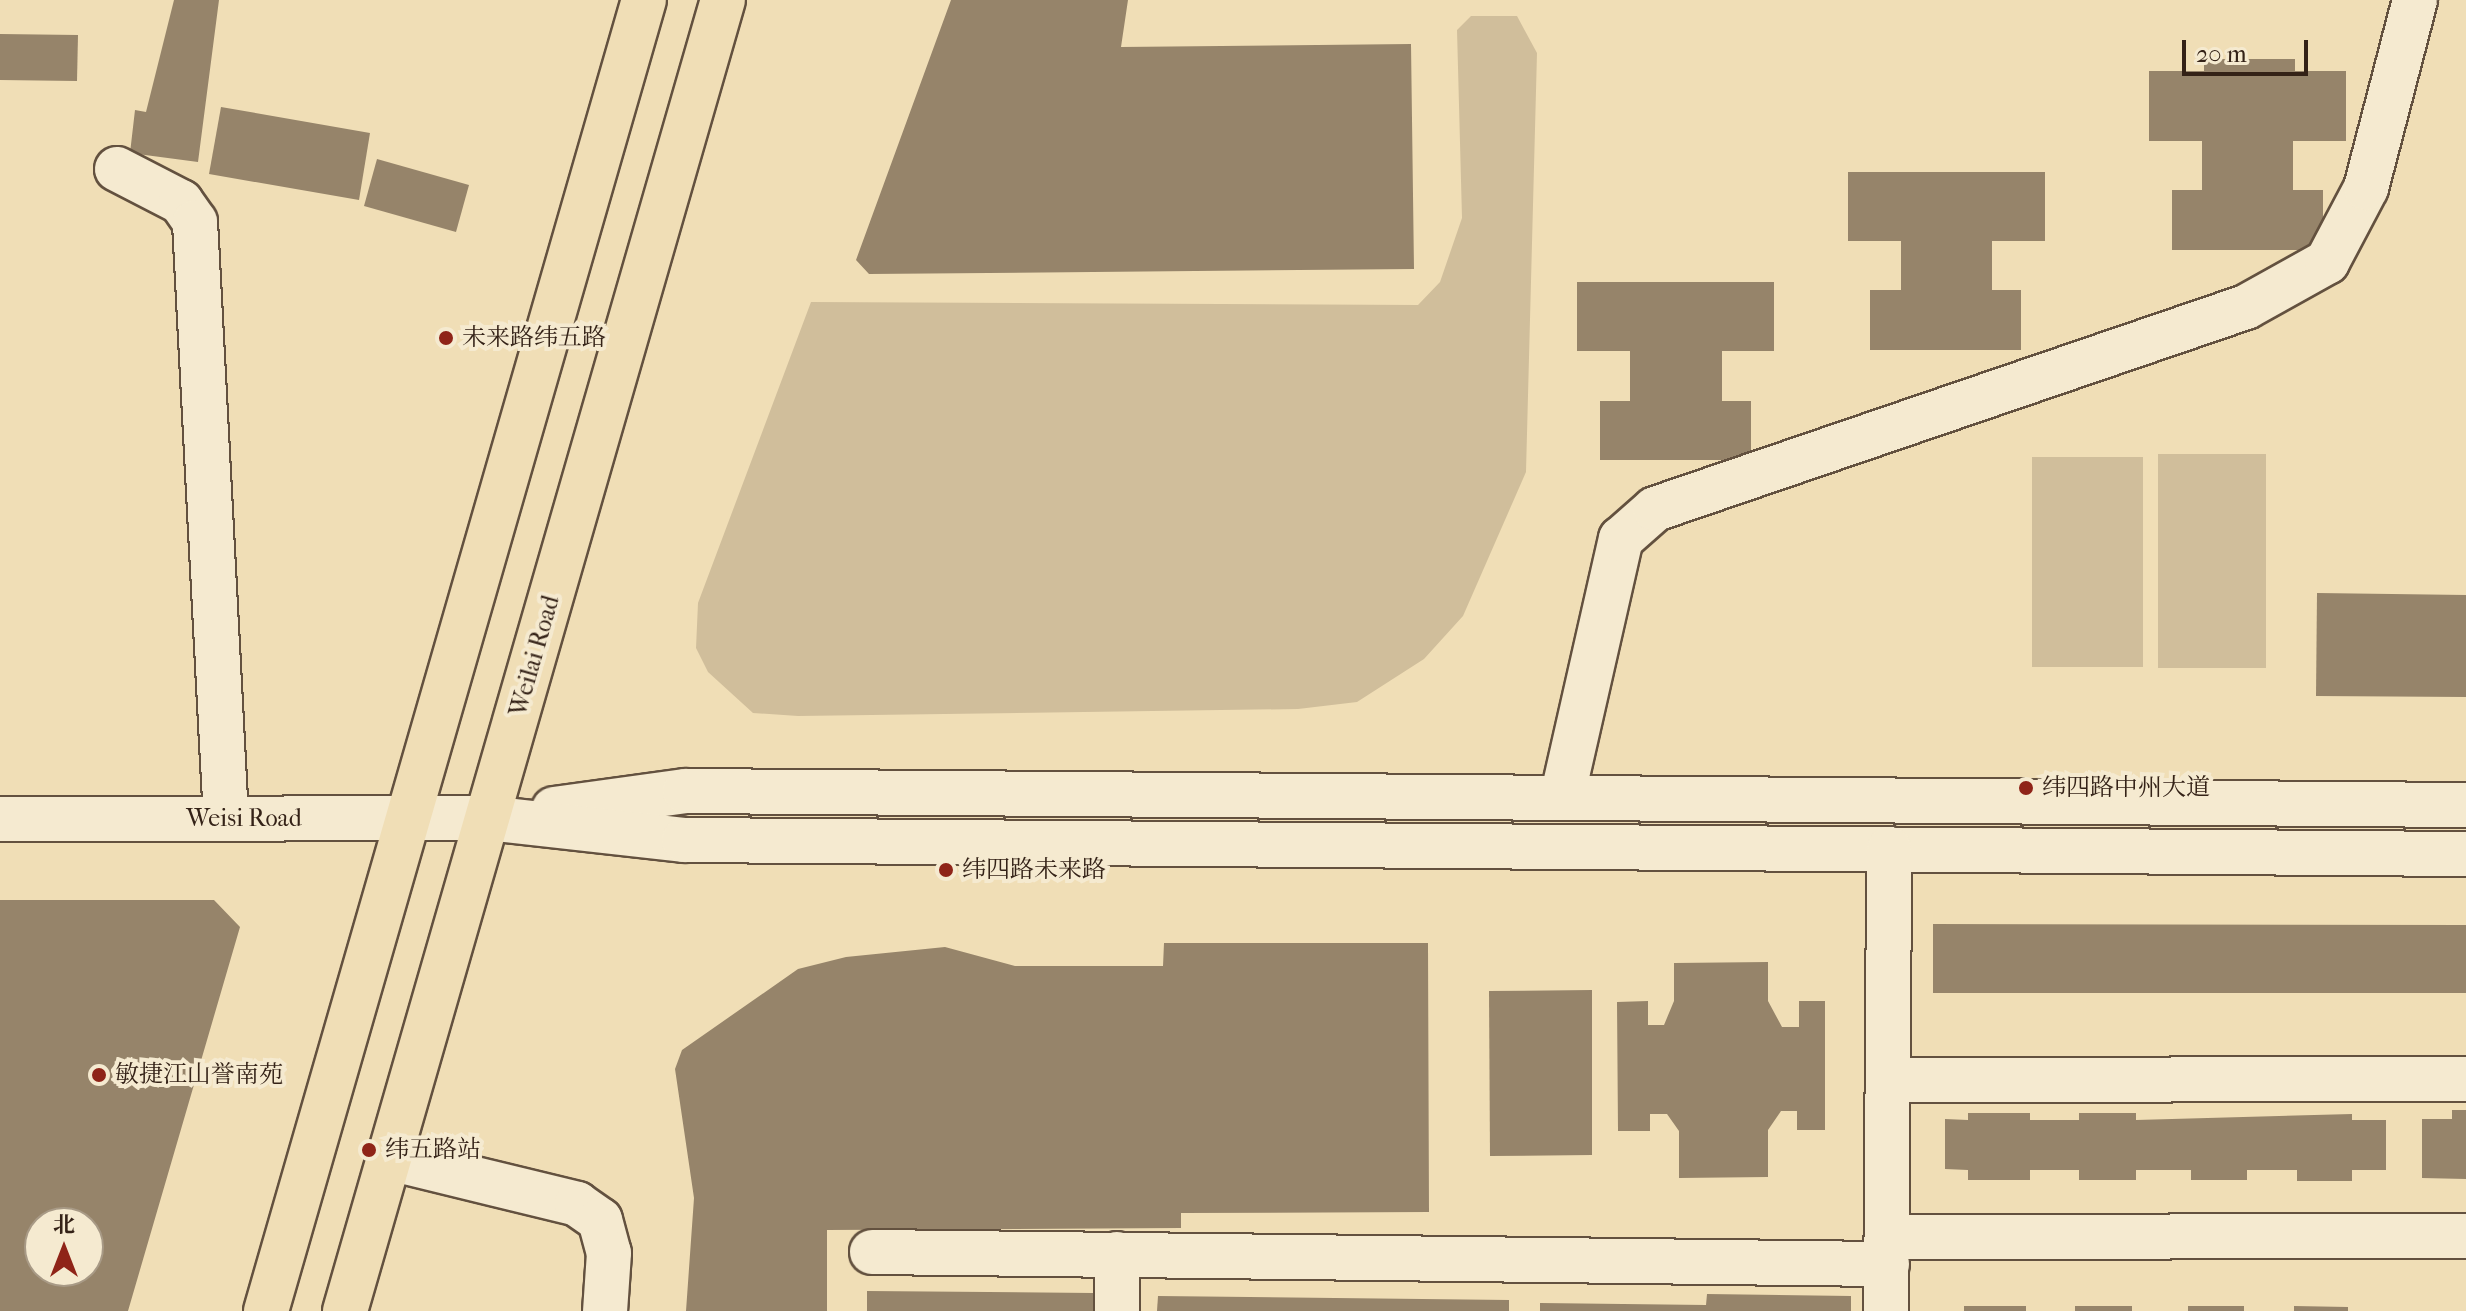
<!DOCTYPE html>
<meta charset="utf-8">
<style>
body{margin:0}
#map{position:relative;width:2466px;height:1311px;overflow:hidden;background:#f0deb6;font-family:"IM FELL French Canon","Noto Serif SC",serif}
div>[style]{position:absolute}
.green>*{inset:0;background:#d0be9b}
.building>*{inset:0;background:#96846a}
.roads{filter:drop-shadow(2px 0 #63513f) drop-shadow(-2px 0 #63513f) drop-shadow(0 2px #63513f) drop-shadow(0 -2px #63513f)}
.minor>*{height:44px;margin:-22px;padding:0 22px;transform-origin:22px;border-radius:22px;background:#f5ead0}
.major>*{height:44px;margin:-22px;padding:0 22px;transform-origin:22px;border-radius:22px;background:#f0deb6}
.dots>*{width:22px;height:22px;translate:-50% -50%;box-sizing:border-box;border:4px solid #f5ead0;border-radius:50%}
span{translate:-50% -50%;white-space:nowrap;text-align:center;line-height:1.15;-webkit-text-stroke:8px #f5ead0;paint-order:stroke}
.poi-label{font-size:24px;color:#342217}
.left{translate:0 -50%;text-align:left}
.street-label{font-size:24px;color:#342217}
.north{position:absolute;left:24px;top:1207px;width:80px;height:80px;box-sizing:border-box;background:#f5ead0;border:2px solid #a89a86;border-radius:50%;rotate:0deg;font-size:22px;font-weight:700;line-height:32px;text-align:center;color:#342217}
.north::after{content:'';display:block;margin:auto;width:28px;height:36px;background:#8f2418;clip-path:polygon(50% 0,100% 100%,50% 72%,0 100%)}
.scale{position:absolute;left:2182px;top:40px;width:126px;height:36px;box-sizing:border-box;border:4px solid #342217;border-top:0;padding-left:10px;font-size:24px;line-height:28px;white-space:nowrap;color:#342217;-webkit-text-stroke:6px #f5ead0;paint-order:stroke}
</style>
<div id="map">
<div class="green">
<div style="clip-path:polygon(1471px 16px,1517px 16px,1537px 53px,1526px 472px,1463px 616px,1424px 659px,1357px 702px,1298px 709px,798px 716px,753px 713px,708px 672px,696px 648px,698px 603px,811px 302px,1418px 305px,1440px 282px,1462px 218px,1457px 30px)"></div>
<div style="clip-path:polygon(2158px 454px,2266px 454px,2266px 668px,2158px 668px)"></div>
<div style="clip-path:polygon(2032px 457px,2143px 457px,2143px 667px,2032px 667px)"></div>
</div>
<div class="building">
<div style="clip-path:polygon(174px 0,219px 0,198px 162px,130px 153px,135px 110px,146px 112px)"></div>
<div style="clip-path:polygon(951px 0,1128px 0,1121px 47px,1411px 44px,1414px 269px,869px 274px,856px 260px)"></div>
<div style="clip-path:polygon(0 34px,78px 35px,77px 81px,0 80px)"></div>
<div style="clip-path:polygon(2204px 59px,2295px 59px,2295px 71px,2346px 71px,2346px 141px,2293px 141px,2293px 190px,2323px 190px,2323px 250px,2172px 250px,2172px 190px,2202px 190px,2202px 141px,2149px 141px,2149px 71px,2204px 71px)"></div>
<div style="clip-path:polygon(221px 107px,370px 133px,359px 200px,209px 174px)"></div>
<div style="clip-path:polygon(377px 159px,469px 185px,456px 232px,364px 206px)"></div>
<div style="clip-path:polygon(1848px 172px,2045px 172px,2045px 241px,1992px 241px,1992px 290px,2021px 290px,2021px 350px,1870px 350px,1870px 290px,1901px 290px,1901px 241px,1848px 241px)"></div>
<div style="clip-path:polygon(1577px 282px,1774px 282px,1774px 351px,1722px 351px,1722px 401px,1751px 401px,1751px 460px,1600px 460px,1600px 401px,1630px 401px,1630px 351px,1577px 351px)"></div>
<div style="clip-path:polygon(2317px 593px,2466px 595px,2466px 697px,2316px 696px)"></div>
<div style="clip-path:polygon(evenodd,0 900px,214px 900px,240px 927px,128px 1311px,0 1311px,0 900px,40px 1223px,88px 1223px,88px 1271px,40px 1271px,40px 1223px)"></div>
<div style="clip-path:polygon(1933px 924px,2466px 925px,2466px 993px,1933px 993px)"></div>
<div style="clip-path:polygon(1164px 943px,1428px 943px,1429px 1212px,1181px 1213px,1181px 1228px,827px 1230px,827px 1311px,686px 1311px,694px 1198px,675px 1069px,682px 1050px,798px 969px,846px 957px,945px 947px,1015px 966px,1163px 966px)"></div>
<div style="clip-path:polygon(1768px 962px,1768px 1001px,1782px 1027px,1799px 1027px,1799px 1001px,1825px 1001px,1825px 1130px,1797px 1130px,1797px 1111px,1781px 1111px,1768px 1130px,1768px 1177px,1679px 1178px,1679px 1131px,1667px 1114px,1650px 1114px,1650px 1131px,1618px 1131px,1617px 1002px,1648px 1001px,1648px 1025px,1664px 1025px,1674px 1001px,1674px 963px)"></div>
<div style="clip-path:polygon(1592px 990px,1592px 1155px,1490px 1156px,1489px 991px)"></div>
<div style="clip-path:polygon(2452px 1110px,2466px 1110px,2466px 1179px,2422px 1178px,2422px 1119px,2452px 1119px)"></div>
<div style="clip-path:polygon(1968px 1113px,2030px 1113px,2030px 1120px,2079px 1120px,2079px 1113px,2136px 1113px,2136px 1120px,2352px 1114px,2352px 1120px,2386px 1120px,2386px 1170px,2352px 1170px,2352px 1181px,2297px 1181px,2297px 1170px,2247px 1170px,2247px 1180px,2191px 1180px,2191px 1170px,2136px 1170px,2136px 1180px,2079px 1180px,2079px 1170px,2030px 1170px,2030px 1180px,1968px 1180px,1968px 1170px,1945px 1169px,1945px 1119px,1968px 1120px)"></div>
<div style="clip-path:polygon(867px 1291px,1093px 1293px,1093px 1311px,867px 1311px)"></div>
<div style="clip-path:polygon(1707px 1294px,1851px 1296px,1851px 1311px,1540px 1311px,1540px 1303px,1706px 1305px)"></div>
<div style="clip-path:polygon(1158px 1296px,1509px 1300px,1509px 1311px,1157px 1311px)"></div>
<div style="clip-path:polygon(1964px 1306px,2026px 1306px,2026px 1311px,1964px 1311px)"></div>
<div style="clip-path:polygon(2075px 1306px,2132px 1306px,2132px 1311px,2075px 1311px)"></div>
<div style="clip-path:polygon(2188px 1306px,2244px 1306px,2244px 1311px,2188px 1311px)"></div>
<div style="clip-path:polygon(2294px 1306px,2348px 1307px,2348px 1311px,2294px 1311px)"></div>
</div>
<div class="roads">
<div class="minor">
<div style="left:117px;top:169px;width:72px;rotate:27.3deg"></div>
<div style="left:181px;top:202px;width:24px;rotate:55deg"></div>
<div style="left:195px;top:222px;width:598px;rotate:87.03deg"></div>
<div style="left:1562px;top:798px;width:266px;rotate:-77.2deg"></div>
<div style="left:1621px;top:539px;width:45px;rotate:-41.4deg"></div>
<div style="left:1655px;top:509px;width:625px;rotate:-18.87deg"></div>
<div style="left:2246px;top:307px;width:93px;rotate:-29.1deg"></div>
<div style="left:2327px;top:262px;width:84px;rotate:-62.2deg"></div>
<div style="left:2366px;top:188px;width:194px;rotate:-75.4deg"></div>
<div style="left:554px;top:809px;width:132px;rotate:-7.8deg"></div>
<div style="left:685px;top:791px;width:1781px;rotate:0.45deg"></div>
<div style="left:0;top:819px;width:488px;rotate:-0.1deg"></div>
<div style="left:488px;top:818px;width:197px;rotate:6.4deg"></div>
<div style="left:684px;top:840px;width:1782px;rotate:0.45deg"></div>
<div style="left:1888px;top:1080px;width:578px;rotate:-0.1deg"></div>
<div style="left:389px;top:1158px;width:194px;rotate:13.7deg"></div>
<div style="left:577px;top:1204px;width:28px;rotate:35deg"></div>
<div style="left:600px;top:1220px;width:34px;rotate:75deg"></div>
<div style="left:609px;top:1253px;width:58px;rotate:93.9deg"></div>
<div style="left:1887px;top:1237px;width:579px;rotate:-0.1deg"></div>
<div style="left:872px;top:1252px;width:1015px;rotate:0.68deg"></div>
<div style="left:1117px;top:1311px;width:57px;rotate:-90deg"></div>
<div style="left:1886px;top:1311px;width:462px;rotate:-89.6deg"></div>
</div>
<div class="major">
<div style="left:266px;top:1311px;width:1364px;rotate:-73.92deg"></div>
<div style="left:345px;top:1311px;width:1364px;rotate:-73.92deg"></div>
</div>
</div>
<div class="dots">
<div style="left:446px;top:338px;background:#8f2418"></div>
<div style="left:2026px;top:788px;background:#8f2418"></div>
<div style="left:946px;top:870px;background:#8f2418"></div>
<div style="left:99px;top:1075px;background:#8f2418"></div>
<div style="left:369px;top:1150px;background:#8f2418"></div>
</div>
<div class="poi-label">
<span class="left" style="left:462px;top:338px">未来路纬五路</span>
<span class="left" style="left:2042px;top:788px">纬四路中州大道</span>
<span class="left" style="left:962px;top:870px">纬四路未来路</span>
<span class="left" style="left:115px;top:1075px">敏捷江山誉南苑</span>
<span class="left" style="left:385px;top:1150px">纬五路站</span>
</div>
<div class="street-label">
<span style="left:535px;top:656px;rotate:-74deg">Weilai Road</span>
<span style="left:244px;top:819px">Weisi Road</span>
</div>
<div class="north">北</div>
<div class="scale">20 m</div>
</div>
